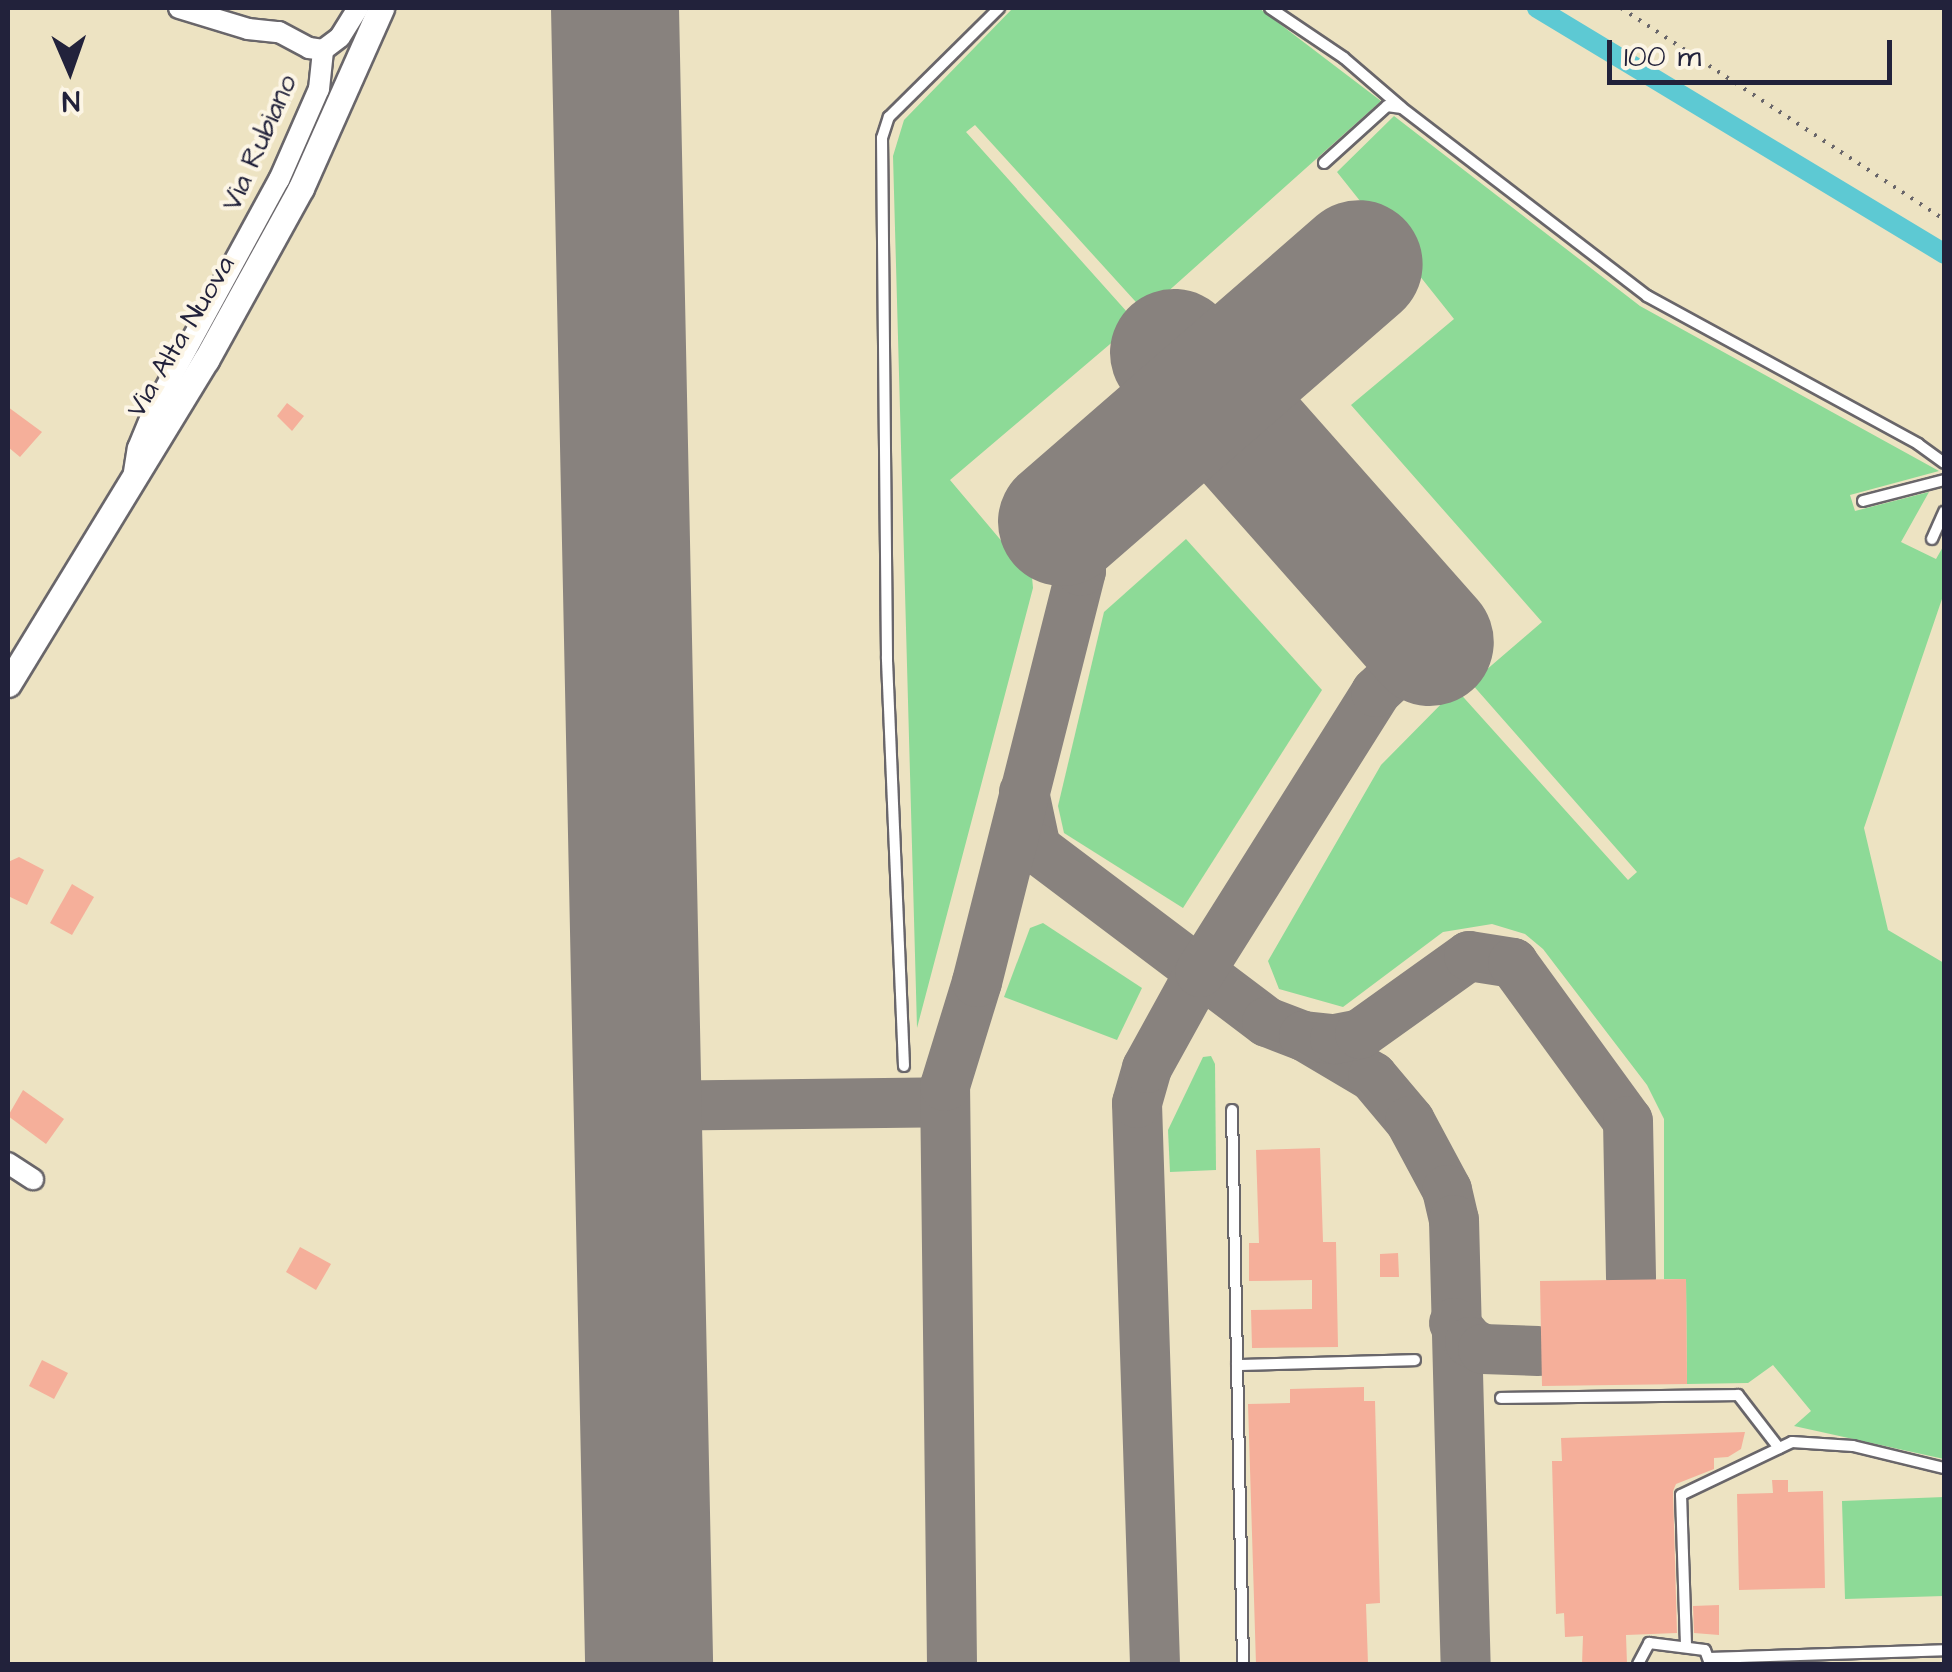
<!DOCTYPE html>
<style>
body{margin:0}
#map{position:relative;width:1952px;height:1672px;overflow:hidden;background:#ede3c2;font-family:"Architects Daughter",sans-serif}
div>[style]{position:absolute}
.green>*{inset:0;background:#8dda97}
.canal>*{height:20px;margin:-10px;padding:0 10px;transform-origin:10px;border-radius:10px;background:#5dc9d3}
.taxiway>*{height:50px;margin:-25px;padding:0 25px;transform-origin:25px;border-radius:25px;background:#88827e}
.runway>*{height:128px;margin:-64px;padding:0 64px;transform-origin:64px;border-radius:64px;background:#88827e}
.building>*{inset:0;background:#f5af9a}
.path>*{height:4px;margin-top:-2px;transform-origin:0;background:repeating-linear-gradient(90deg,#69666a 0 2.5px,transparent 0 10.5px)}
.roads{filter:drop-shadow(2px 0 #69666a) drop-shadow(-2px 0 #69666a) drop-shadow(0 2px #69666a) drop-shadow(0 -2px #69666a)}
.service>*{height:10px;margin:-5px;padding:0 5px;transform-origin:5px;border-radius:5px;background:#fff}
.minor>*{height:20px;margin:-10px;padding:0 10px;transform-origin:10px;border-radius:10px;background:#fff}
.tertiary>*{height:25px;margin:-12.5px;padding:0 12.5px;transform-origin:12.5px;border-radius:12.5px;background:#fff}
span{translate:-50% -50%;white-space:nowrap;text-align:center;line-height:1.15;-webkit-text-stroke:8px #fcf5e5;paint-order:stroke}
.street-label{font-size:28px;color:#22223b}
.frame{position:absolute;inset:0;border:10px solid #22223b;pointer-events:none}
.north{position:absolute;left:20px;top:20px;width:100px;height:100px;-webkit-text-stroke:8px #fcf5e5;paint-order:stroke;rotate:178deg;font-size:28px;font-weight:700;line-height:40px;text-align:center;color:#22223b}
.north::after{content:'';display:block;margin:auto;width:35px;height:45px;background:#22223b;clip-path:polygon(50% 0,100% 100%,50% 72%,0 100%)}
.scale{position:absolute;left:1607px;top:40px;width:285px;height:45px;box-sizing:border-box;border:5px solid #22223b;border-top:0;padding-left:12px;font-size:30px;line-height:35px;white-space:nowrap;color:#22223b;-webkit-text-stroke:8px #fcf5e5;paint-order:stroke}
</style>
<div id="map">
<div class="green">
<div style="clip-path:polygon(1013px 8px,1259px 8px,1381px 101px,1145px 312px,975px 125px,966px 132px,1136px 322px,950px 480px,1032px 577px,1033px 588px,917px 1028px,893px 156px,904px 120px)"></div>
<div style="clip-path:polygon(1394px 116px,1640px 306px,1939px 471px,1850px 495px,1855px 511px,1929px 492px,1901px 542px,1936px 559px,1944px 545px,1944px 593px,1864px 828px,1888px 930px,1944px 963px,1944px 1459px,1794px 1426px,1811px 1411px,1773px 1365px,1748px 1383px,1687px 1384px,1686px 1279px,1664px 1279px,1664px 1119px,1647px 1085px,1543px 949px,1525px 934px,1492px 924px,1443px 932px,1343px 1007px,1279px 989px,1268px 961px,1381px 765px,1456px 689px,1628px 880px,1637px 872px,1471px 683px,1542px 622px,1351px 405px,1454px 319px,1337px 172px)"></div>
<div style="clip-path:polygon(1186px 539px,1322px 690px,1183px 908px,1064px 833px,1058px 806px,1104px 612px)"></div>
<div style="clip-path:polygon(1043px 923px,1142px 988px,1117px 1040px,1004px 997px,1030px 928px)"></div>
<div style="clip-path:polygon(1211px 1056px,1215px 1064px,1216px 1170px,1170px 1172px,1168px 1130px,1203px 1057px)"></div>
<div style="clip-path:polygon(1944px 1497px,1944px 1596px,1845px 1599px,1842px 1501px)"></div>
</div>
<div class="canal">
<div style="left:1537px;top:8px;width:476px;rotate:31.1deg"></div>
</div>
<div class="taxiway">
<div style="left:1024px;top:792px;width:57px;rotate:77.9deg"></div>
<div style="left:1036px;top:848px;width:289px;rotate:37deg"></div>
<div style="left:1267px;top:1022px;width:40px;rotate:21deg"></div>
<div style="left:1304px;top:1036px;width:80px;rotate:30.7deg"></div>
<div style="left:1373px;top:1077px;width:57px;rotate:49.9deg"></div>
<div style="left:1410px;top:1121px;width:78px;rotate:61.8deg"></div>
<div style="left:1447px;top:1190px;width:31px;rotate:77deg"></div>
<div style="left:1454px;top:1220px;width:444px;rotate:88.5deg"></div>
<div style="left:1304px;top:1036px;width:31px;rotate:6deg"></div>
<div style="left:1335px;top:1039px;width:25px;rotate:-11deg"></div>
<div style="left:1360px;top:1034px;width:134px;rotate:-35.6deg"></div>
<div style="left:1469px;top:956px;width:45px;rotate:9deg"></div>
<div style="left:1513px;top:963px;width:195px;rotate:54deg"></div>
<div style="left:1628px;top:1121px;width:157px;rotate:88.9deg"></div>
<div style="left:638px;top:1106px;width:307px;rotate:-0.7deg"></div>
<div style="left:1454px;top:1323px;width:25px;rotate:50deg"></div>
<div style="left:1470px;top:1342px;width:15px;rotate:28deg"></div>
<div style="left:1483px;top:1349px;width:55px;rotate:2.1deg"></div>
<div style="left:952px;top:1664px;width:578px;rotate:-90.69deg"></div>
<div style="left:945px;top:1086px;width:109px;rotate:-72.9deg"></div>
<div style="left:977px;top:982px;width:424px;rotate:-75.8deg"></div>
<div style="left:1081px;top:571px;width:53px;rotate:-111.2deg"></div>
<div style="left:1155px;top:1664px;width:561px;rotate:-91.84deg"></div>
<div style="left:1137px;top:1103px;width:36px;rotate:-74deg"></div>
<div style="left:1147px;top:1068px;width:110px;rotate:-61.1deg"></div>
<div style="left:1200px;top:972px;width:331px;rotate:-57.8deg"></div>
<div style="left:1376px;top:692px;width:74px;rotate:-42.8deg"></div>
</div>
<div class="runway">
<div style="left:615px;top:8px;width:1656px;rotate:88.82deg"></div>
<div style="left:1174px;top:353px;width:386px;rotate:48.5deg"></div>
<div style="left:1062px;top:522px;width:393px;rotate:-41deg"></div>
</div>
<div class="building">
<div style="clip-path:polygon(287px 403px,304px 416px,292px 431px,277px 416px)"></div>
<div style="clip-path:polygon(8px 407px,42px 432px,20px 457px,8px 447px)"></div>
<div style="clip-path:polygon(19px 857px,44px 870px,27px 905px,8px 896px,8px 862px)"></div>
<div style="clip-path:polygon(72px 884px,94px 897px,72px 935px,50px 923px)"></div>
<div style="clip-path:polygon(23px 1090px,64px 1119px,46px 1144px,8px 1116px)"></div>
<div style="clip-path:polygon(1320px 1148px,1323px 1242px,1336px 1242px,1338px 1347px,1252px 1348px,1251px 1310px,1312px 1309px,1312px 1280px,1249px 1281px,1249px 1243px,1259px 1243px,1256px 1150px)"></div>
<div style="clip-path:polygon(300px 1247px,331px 1264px,316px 1290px,286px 1272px)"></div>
<div style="clip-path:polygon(1398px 1253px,1399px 1277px,1380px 1277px,1380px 1254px)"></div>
<div style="clip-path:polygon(1686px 1279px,1687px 1384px,1542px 1386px,1540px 1281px)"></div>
<div style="clip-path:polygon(42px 1360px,68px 1373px,54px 1399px,29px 1386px)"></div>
<div style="clip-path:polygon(1364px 1387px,1364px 1401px,1375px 1401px,1380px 1603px,1366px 1604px,1368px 1664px,1256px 1664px,1248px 1404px,1290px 1403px,1290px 1389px)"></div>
<div style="clip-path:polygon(1745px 1432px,1741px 1449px,1728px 1457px,1714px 1458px,1714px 1469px,1676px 1484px,1673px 1491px,1677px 1633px,1626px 1635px,1627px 1664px,1582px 1664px,1583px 1636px,1565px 1637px,1564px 1613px,1556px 1614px,1552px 1461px,1562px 1461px,1561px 1438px)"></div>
<div style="clip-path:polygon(1772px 1480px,1788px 1480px,1788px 1492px,1823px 1491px,1825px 1588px,1739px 1590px,1737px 1494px,1773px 1493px)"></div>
<div style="clip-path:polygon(1719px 1605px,1719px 1635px,1694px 1633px,1693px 1606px)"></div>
</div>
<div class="path">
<div style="left:1621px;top:8px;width:386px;rotate:33.2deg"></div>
</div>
<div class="roads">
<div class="service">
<div style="left:1270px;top:8px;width:89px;rotate:34deg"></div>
<div style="left:1344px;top:58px;width:75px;rotate:40.7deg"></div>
<div style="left:1324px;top:163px;width:85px;rotate:-42.1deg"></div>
<div style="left:1387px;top:106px;width:15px;rotate:8deg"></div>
<div style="left:1402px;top:108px;width:309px;rotate:37.5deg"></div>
<div style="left:1647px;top:296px;width:309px;rotate:28.6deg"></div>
<div style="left:1918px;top:444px;width:32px;rotate:36deg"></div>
<div style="left:1863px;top:501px;width:84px;rotate:-14.5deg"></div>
<div style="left:1932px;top:539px;width:30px;rotate:-66deg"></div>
<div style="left:904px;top:1066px;width:408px;rotate:-92.4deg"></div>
<div style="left:887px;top:658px;width:520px;rotate:-90.55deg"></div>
<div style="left:882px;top:138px;width:22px;rotate:-72deg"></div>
<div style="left:889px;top:117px;width:155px;rotate:-44.7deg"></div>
<div style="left:1232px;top:1110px;width:554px;rotate:88.86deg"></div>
<div style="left:1237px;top:1365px;width:178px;rotate:-1.6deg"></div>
<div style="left:1501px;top:1398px;width:237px;rotate:-0.7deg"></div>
<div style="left:1738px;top:1395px;width:67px;rotate:52.3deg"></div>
<div style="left:1686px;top:1645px;width:150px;rotate:-91.9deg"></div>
<div style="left:1681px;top:1495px;width:123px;rotate:-25.5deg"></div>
<div style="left:1792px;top:1442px;width:61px;rotate:3.8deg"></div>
<div style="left:1853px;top:1446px;width:94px;rotate:13.6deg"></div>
<div style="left:1709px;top:1658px;width:235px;rotate:-1.9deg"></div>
<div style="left:1638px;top:1664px;width:24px;rotate:-62deg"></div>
<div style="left:1649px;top:1643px;width:56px;rotate:7.1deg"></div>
<div style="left:1705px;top:1650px;width:15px;rotate:70deg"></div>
</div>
<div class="minor">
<div style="left:179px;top:8px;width:72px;rotate:16.9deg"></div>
<div style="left:248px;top:29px;width:31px;rotate:6deg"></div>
<div style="left:279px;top:32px;width:34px;rotate:28deg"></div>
<div style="left:309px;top:48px;width:14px;rotate:8deg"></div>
<div style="left:323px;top:50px;width:21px;rotate:-37deg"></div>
<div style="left:340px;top:37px;width:34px;rotate:-58deg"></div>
<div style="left:134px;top:472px;width:24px;rotate:-81deg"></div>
<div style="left:138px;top:448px;width:44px;rotate:-67.5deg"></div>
<div style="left:155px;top:407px;width:259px;rotate:-61.4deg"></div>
<div style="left:279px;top:180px;width:99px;rotate:-66.3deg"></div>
<div style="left:319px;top:89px;width:39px;rotate:-84deg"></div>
<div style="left:8px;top:1163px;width:30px;rotate:33deg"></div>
</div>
<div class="tertiary">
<div style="left:8px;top:684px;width:380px;rotate:-58.6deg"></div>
<div style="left:206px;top:360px;width:196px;rotate:-61.1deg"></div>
<div style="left:301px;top:188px;width:197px;rotate:-66deg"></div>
</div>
</div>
<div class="street-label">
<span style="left:260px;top:143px;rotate:-66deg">Via Rubiano</span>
<span style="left:181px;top:337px;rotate:-59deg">Via Alta Nuova</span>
</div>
<div class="frame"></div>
<div class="north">N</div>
<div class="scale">100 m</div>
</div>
